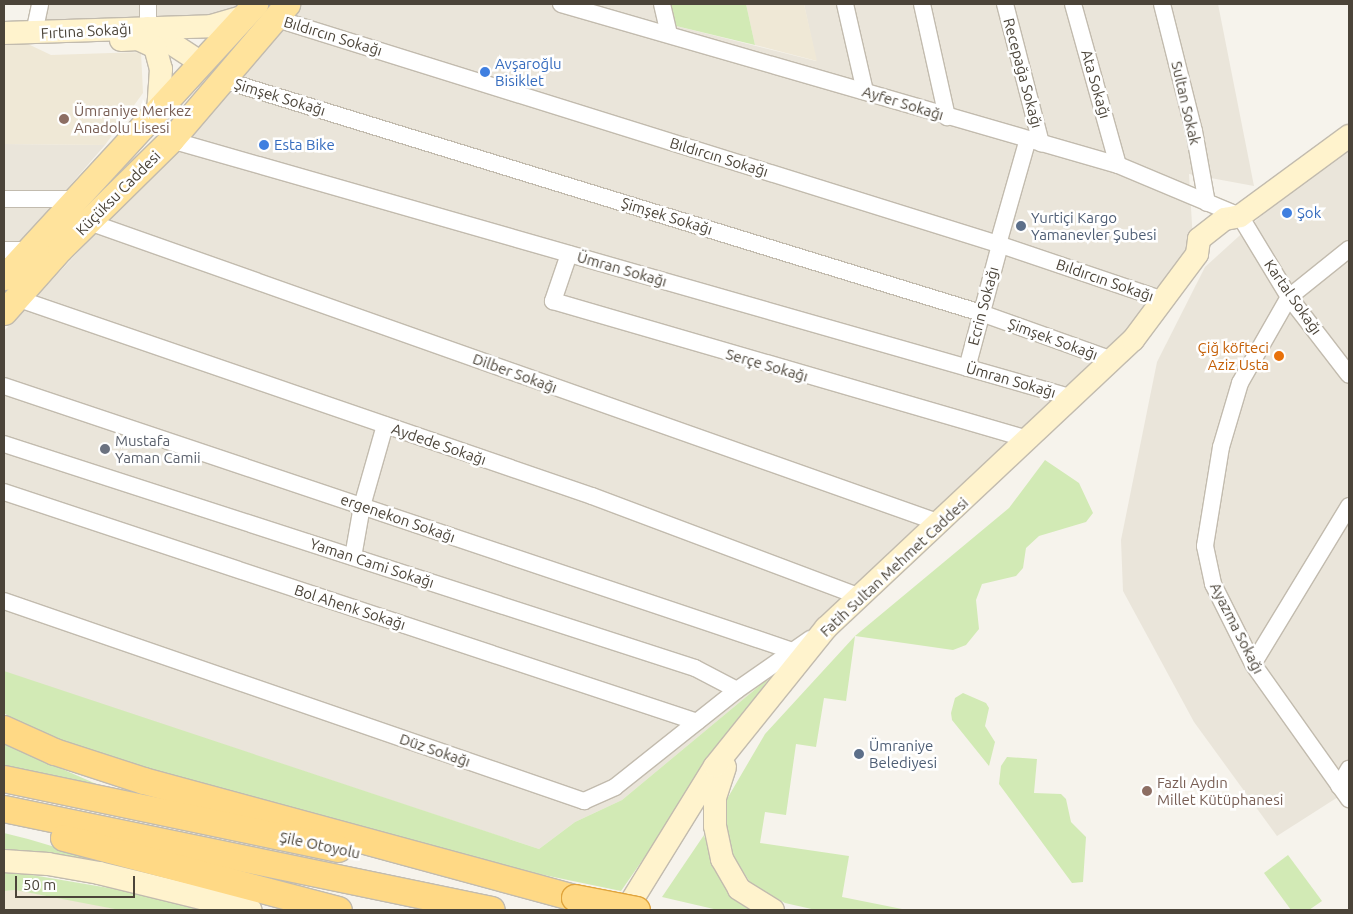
<!DOCTYPE html>
<meta charset="utf-8">
<style>
body{margin:0}
#map{position:relative;width:1353px;height:914px;overflow:hidden;background:#f6f3ec;font-family:Ubuntu,sans-serif}
div>[style]{position:absolute}
.residential>*{inset:0;background:#eae5da}
.education>*{inset:0;background:#efe8d6}
.green>*{inset:0;background:#d2eab5}
.roads{filter:drop-shadow(1px 0 #c2bbae) drop-shadow(-1px 0 #c2bbae) drop-shadow(0 1px #c2bbae) drop-shadow(0 -1px #c2bbae)}
.minor>*{height:16px;margin:-8px;padding:0 8px;transform-origin:8px;border-radius:8px;background:#fff}
.secondary>*{height:22px;margin:-11px;padding:0 11px;transform-origin:11px;border-radius:11px;background:#fff3cd}
.primary>*{height:25px;margin:-12.5px;padding:0 12.5px;transform-origin:12.5px;border-radius:12.5px;background:#ffe39c}
.trunk>*{height:26px;margin:-13px;padding:0 13px;transform-origin:13px;border-radius:13px;background:#ffd985}
.bridges{filter:drop-shadow(1px 0 #e0a43c) drop-shadow(-1px 0 #e0a43c) drop-shadow(0 1px #e0a43c) drop-shadow(0 -1px #e0a43c)}
.trunk-bridge>*{height:26px;margin:-13px;padding:0 13px;transform-origin:13px;border-radius:13px;background:#ffd985}
.dots>*{width:14px;height:14px;translate:-50% -50%;box-sizing:border-box;border:2px solid #fff;border-radius:50%}
span{translate:-50% -50%;white-space:nowrap;text-align:center;line-height:1.15;-webkit-text-stroke:5px #fff;paint-order:stroke}
.street-label{font-size:15px;color:#4b4439}
.shop-label{font-size:15px;color:#366cbe}
.left{translate:0 -50%;text-align:left}
.education-label{font-size:15px;color:#785e54}
.service-label{font-size:15px;color:#4e5e75}
.food-label{font-size:15px;color:#c56008}
.right{translate:-100% -50%;text-align:right}
.worship-label{font-size:15px;color:#5b616d}
.frame{position:absolute;inset:0;border:5px solid #4b4439;pointer-events:none}
.scale{position:absolute;left:15px;top:876px;width:120px;height:22px;box-sizing:border-box;border:2px solid #4b4439;border-top:0;padding-left:6px;font-size:15px;line-height:18px;white-space:nowrap;color:#4b4439;-webkit-text-stroke:4px #fff;paint-order:stroke}
</style>
<div id="map">
<div class="residential">
<div style="clip-path:polygon(44px 4px,243px 4px,223px 28px,40px 23px)"></div>
<div style="clip-path:polygon(296px 4px,654px 4px,672px 25px,816px 61px,804px 4px,1218px 4px,1254px 186px,1189px 174px,1193px 241px,1130px 330px,770px 677px,622px 800px,575px 822px,539px 849px,4px 672px,4px 331px,142px 184px)"></div>
<div style="clip-path:polygon(4px 144px,105px 145px,4px 262px)"></div>
<div style="clip-path:polygon(1349px 147px,1349px 790px,1277px 836px,1194px 722px,1123px 591px,1121px 540px,1157px 362px,1205px 267px,1271px 207px)"></div>
</div>
<div class="education">
<div style="clip-path:polygon(746px 4px,804px 4px,817px 61px,755px 45px)"></div>
<div style="clip-path:polygon(4px 44px,28px 44px,51px 55px,141px 52px,143px 93px,105px 145px,4px 144px)"></div>
<div style="clip-path:polygon(15px 890px,99px 905px,120px 910px,4px 910px,4px 891px)"></div>
</div>
<div class="green">
<div style="clip-path:polygon(667px 4px,746px 4px,755px 45px,672px 25px)"></div>
<div style="clip-path:polygon(1045px 460px,1079px 483px,1093px 513px,1086px 522px,1039px 536px,1026px 548px,1023px 568px,1016px 576px,982px 584px,976px 600px,979px 629px,966px 645px,953px 650px,855px 636px,846px 701px,824px 698px,816px 747px,796px 744px,786px 815px,765px 812px,760px 843px,849px 856px,842px 897px,907px 910px,816px 910px,785px 903px,751px 884px,734px 857px,725px 832px,727px 799px,765px 734px,855px 636px,1009px 508px)"></div>
<div style="clip-path:polygon(4px 671px,539px 849px,575px 822px,622px 800px,770px 677px,621px 891px,510px 868px,117px 763px,27px 730px,4px 713px)"></div>
<div style="clip-path:polygon(963px 693px,986px 703px,989px 708px,985px 726px,995px 742px,989px 766px,952px 720px,951px 713px,955px 698px)"></div>
<div style="clip-path:polygon(4px 741px,14px 748px,101px 786px,4px 765px)"></div>
<div style="clip-path:polygon(1007px 757px,1037px 759px,1034px 793px,1061px 794px,1066px 799px,1071px 822px,1086px 837px,1083px 882px,1072px 883px,999px 784px,1001px 766px)"></div>
<div style="clip-path:polygon(4px 833px,28px 839px,109px 863px,4px 851px)"></div>
<div style="clip-path:polygon(704px 835px,715px 871px,757px 910px,718px 910px,662px 897px)"></div>
<div style="clip-path:polygon(1288px 855px,1322px 901px,1309px 910px,1291px 910px,1264px 873px)"></div>
<div style="clip-path:polygon(14px 872px,115px 889px,205px 910px,120px 910px,15px 890px,4px 891px,4px 873px)"></div>
</div>
<div class="roads">
<div class="minor">
<div style="left:561px;top:4px;width:580px;rotate:16.12deg"></div>
<div style="left:1118px;top:165px;width:132px;rotate:22.7deg"></div>
<div style="left:1240px;top:216px;width:95px;rotate:58.8deg"></div>
<div style="left:1289px;top:297px;width:98px;rotate:52.4deg"></div>
<div style="left:662px;top:4px;width:31px;rotate:77deg"></div>
<div style="left:845px;top:4px;width:89px;rotate:77.1deg"></div>
<div style="left:922px;top:4px;width:116px;rotate:77.5deg"></div>
<div style="left:1005px;top:4px;width:144px;rotate:75.5deg"></div>
<div style="left:1073px;top:4px;width:167px;rotate:74.4deg"></div>
<div style="left:1162px;top:4px;width:131px;rotate:75.9deg"></div>
<div style="left:1194px;top:131px;width:73px;rotate:79.8deg"></div>
<div style="left:274px;top:18px;width:758px;rotate:17.34deg"></div>
<div style="left:998px;top:244px;width:174px;rotate:18.7deg"></div>
<div style="left:148px;top:28px;width:24px;rotate:-90deg"></div>
<div style="left:34px;top:33px;width:30px;rotate:-78deg"></div>
<div style="left:220px;top:79px;width:796px;rotate:17.09deg"></div>
<div style="left:981px;top:313px;width:139px;rotate:19.7deg"></div>
<div style="left:171px;top:140px;width:938px;rotate:15.96deg"></div>
<div style="left:4px;top:199px;width:70px"></div>
<div style="left:89px;top:222px;width:903px;rotate:19.48deg"></div>
<div style="left:998px;top:244px;width:109px;rotate:-74.1deg"></div>
<div style="left:1349px;top:249px;width:77px;rotate:141.3deg"></div>
<div style="left:1289px;top:297px;width:99px;rotate:119.7deg"></div>
<div style="left:1240px;top:383px;width:67px;rotate:106.5deg"></div>
<div style="left:1221px;top:447px;width:100px;rotate:99.2deg"></div>
<div style="left:1205px;top:546px;width:39px;rotate:78deg"></div>
<div style="left:1213px;top:584px;width:89px;rotate:63.4deg"></div>
<div style="left:1253px;top:664px;width:166px;rotate:54.6deg"></div>
<div style="left:4px;top:250px;width:25px"></div>
<div style="left:569px;top:254px;width:50px;rotate:108.8deg"></div>
<div style="left:553px;top:301px;width:497px;rotate:16.2deg"></div>
<div style="left:16px;top:298px;width:609px;rotate:18.97deg"></div>
<div style="left:592px;top:496px;width:286px;rotate:20.6deg"></div>
<div style="left:967px;top:368px;width:127px;rotate:-75deg"></div>
<div style="left:4px;top:386px;width:832px;rotate:18.57deg"></div>
<div style="left:4px;top:444px;width:726px;rotate:17.96deg"></div>
<div style="left:695px;top:668px;width:47px;rotate:27.6deg"></div>
<div style="left:4px;top:492px;width:730px;rotate:18.36deg"></div>
<div style="left:353px;top:557px;width:52px;rotate:-80deg"></div>
<div style="left:362px;top:506px;width:84px;rotate:-74.1deg"></div>
<div style="left:4px;top:601px;width:614px;rotate:19.03deg"></div>
<div style="left:584px;top:801px;width:34px;rotate:-24deg"></div>
<div style="left:615px;top:787px;width:156px;rotate:-38.5deg"></div>
<div style="left:737px;top:690px;width:89px;rotate:-34.9deg"></div>
<div style="left:1253px;top:664px;width:185px;rotate:-58.7deg"></div>
<div style="left:1339px;top:786px;width:20px;rotate:-60deg"></div>
</div>
<div class="secondary">
<div style="left:148px;top:28px;width:62px;rotate:33.2deg"></div>
<div style="left:4px;top:33px;width:207px;rotate:-1.9deg"></div>
<div style="left:211px;top:26px;width:33px;rotate:-16deg"></div>
<div style="left:121px;top:40px;width:17px;rotate:-3deg"></div>
<div style="left:138px;top:39px;width:19px;rotate:25deg"></div>
<div style="left:155px;top:47px;width:23px;rotate:75deg"></div>
<div style="left:161px;top:69px;width:39px;rotate:94deg"></div>
<div style="left:725px;top:767px;width:33px;rotate:108deg"></div>
<div style="left:715px;top:798px;width:28px;rotate:90deg"></div>
<div style="left:715px;top:826px;width:34px;rotate:78deg"></div>
<div style="left:722px;top:859px;width:34px;rotate:60deg"></div>
<div style="left:739px;top:889px;width:40px;rotate:32deg"></div>
<div style="left:4px;top:861px;width:44px;rotate:3.9deg"></div>
<div style="left:48px;top:864px;width:52px;rotate:10deg"></div>
<div style="left:99px;top:873px;width:156px;rotate:13.7deg"></div>
<div style="left:626px;top:910px;width:169px;rotate:-58.3deg"></div>
<div style="left:715px;top:766px;width:177px;rotate:-51.2deg"></div>
<div style="left:826px;top:628px;width:421px;rotate:-43.2deg"></div>
<div style="left:1133px;top:340px;width:107px;rotate:-53.3deg"></div>
<div style="left:1197px;top:254px;width:15px;rotate:-82deg"></div>
<div style="left:1199px;top:239px;width:33px;rotate:-38deg"></div>
<div style="left:1225px;top:219px;width:15px;rotate:-11deg"></div>
<div style="left:1240px;top:216px;width:135px;rotate:-36.3deg"></div>
</div>
<div class="primary">
<div style="left:4px;top:277px;width:371px;rotate:-47.4deg"></div>
<div style="left:4px;top:312px;width:84px;rotate:-48.4deg"></div>
<div style="left:60px;top:249px;width:156px;rotate:-44.5deg"></div>
<div style="left:171px;top:140px;width:179px;rotate:-49.5deg"></div>
</div>
<div class="trunk">
<div style="left:4px;top:729px;width:56px;rotate:24.3deg"></div>
<div style="left:55px;top:752px;width:94px;rotate:18deg"></div>
<div style="left:144px;top:781px;width:447px;rotate:15.2deg"></div>
<div style="left:4px;top:779px;width:342px;rotate:11.8deg"></div>
<div style="left:4px;top:809px;width:498px;rotate:11.7deg"></div>
<div style="left:64px;top:838px;width:284px;rotate:14.7deg"></div>
</div>
</div>
<div class="bridges">
<div class="trunk-bridge">
<div style="left:575px;top:898px;width:63px;rotate:11deg"></div>
</div>
</div>
<div class="dots">
<div style="left:485px;top:72px;background:#3f7fe0"></div>
<div style="left:64px;top:119px;background:#8d6e63"></div>
<div style="left:264px;top:145px;background:#3f7fe0"></div>
<div style="left:1287px;top:213px;background:#3f7fe0"></div>
<div style="left:1021px;top:226px;background:#5c6f8a"></div>
<div style="left:1279px;top:356px;background:#e8710a"></div>
<div style="left:105px;top:449px;background:#6b7280"></div>
<div style="left:859px;top:754px;background:#5c6f8a"></div>
<div style="left:1147px;top:791px;background:#8d6e63"></div>
</div>
<div class="street-label">
<span style="left:86px;top:31px;rotate:-3deg">Fırtına Sokağı</span>
<span style="left:333px;top:36px;rotate:17deg">Bıldırcın Sokağı</span>
<span style="left:1023px;top:73px;rotate:75deg">Recepağa Sokağı</span>
<span style="left:1096px;top:84px;rotate:74deg">Ata Sokağı</span>
<span style="left:280px;top:97px;rotate:17deg">Şimşek Sokağı</span>
<span style="left:903px;top:103px;rotate:17deg">Ayfer Sokağı</span>
<span style="left:1186px;top:103px;rotate:77deg">Sultan Sokak</span>
<span style="left:719px;top:157px;rotate:17deg">Bıldırcın Sokağı</span>
<span style="left:118px;top:193px;rotate:-45deg">Küçüksu Caddesi</span>
<span style="left:667px;top:216px;rotate:17deg">Şimşek Sokağı</span>
<span style="left:622px;top:269px;rotate:16deg">Ümran Sokağı</span>
<span style="left:1105px;top:280px;rotate:19deg">Bıldırcın Sokağı</span>
<span style="left:1293px;top:297px;rotate:55deg">Kartal Sokağı</span>
<span style="left:983px;top:306px;rotate:-75deg">Ecrin Sokağı</span>
<span style="left:1053px;top:339px;rotate:20deg">Şimşek Sokağı</span>
<span style="left:767px;top:365px;rotate:16deg">Serçe Sokağı</span>
<span style="left:515px;top:373px;rotate:20deg">Dilber Sokağı</span>
<span style="left:1011px;top:380px;rotate:16deg">Ümran Sokağı</span>
<span style="left:439px;top:444px;rotate:19deg">Aydede Sokağı</span>
<span style="left:398px;top:518px;rotate:19deg">ergenekon Sokağı</span>
<span style="left:372px;top:563px;rotate:18deg">Yaman Cami Sokağı</span>
<span style="left:894px;top:567px;rotate:-43deg">Fatih Sultan Mehmet Caddesi</span>
<span style="left:350px;top:607px;rotate:18deg">Bol Ahenk Sokağı</span>
<span style="left:1237px;top:628px;rotate:63deg">Ayazma Sokağı</span>
<span style="left:435px;top:750px;rotate:19deg">Düz Sokağı</span>
<span style="left:320px;top:845px;rotate:12deg">Şile Otoyolu</span>
</div>
<div class="shop-label">
<span class="left" style="left:495px;top:72px">Avşaroğlu<br>Bisiklet</span>
<span class="left" style="left:274px;top:145px">Esta Bike</span>
<span class="left" style="left:1297px;top:213px">Şok</span>
</div>
<div class="education-label">
<span class="left" style="left:74px;top:119px">Ümraniye Merkez<br>Anadolu Lisesi</span>
<span class="left" style="left:1157px;top:791px">Fazlı Aydın<br>Millet Kütüphanesi</span>
</div>
<div class="service-label">
<span class="left" style="left:1031px;top:226px">Yurtiçi Kargo<br>Yamanevler Şubesi</span>
<span class="left" style="left:869px;top:754px">Ümraniye<br>Belediyesi</span>
</div>
<div class="food-label">
<span class="right" style="left:1269px;top:356px">Çiğ köfteci<br>Aziz Usta</span>
</div>
<div class="worship-label">
<span class="left" style="left:115px;top:449px">Mustafa<br>Yaman Camii</span>
</div>
<div class="frame"></div>
<div class="scale">50 m</div>
</div>
